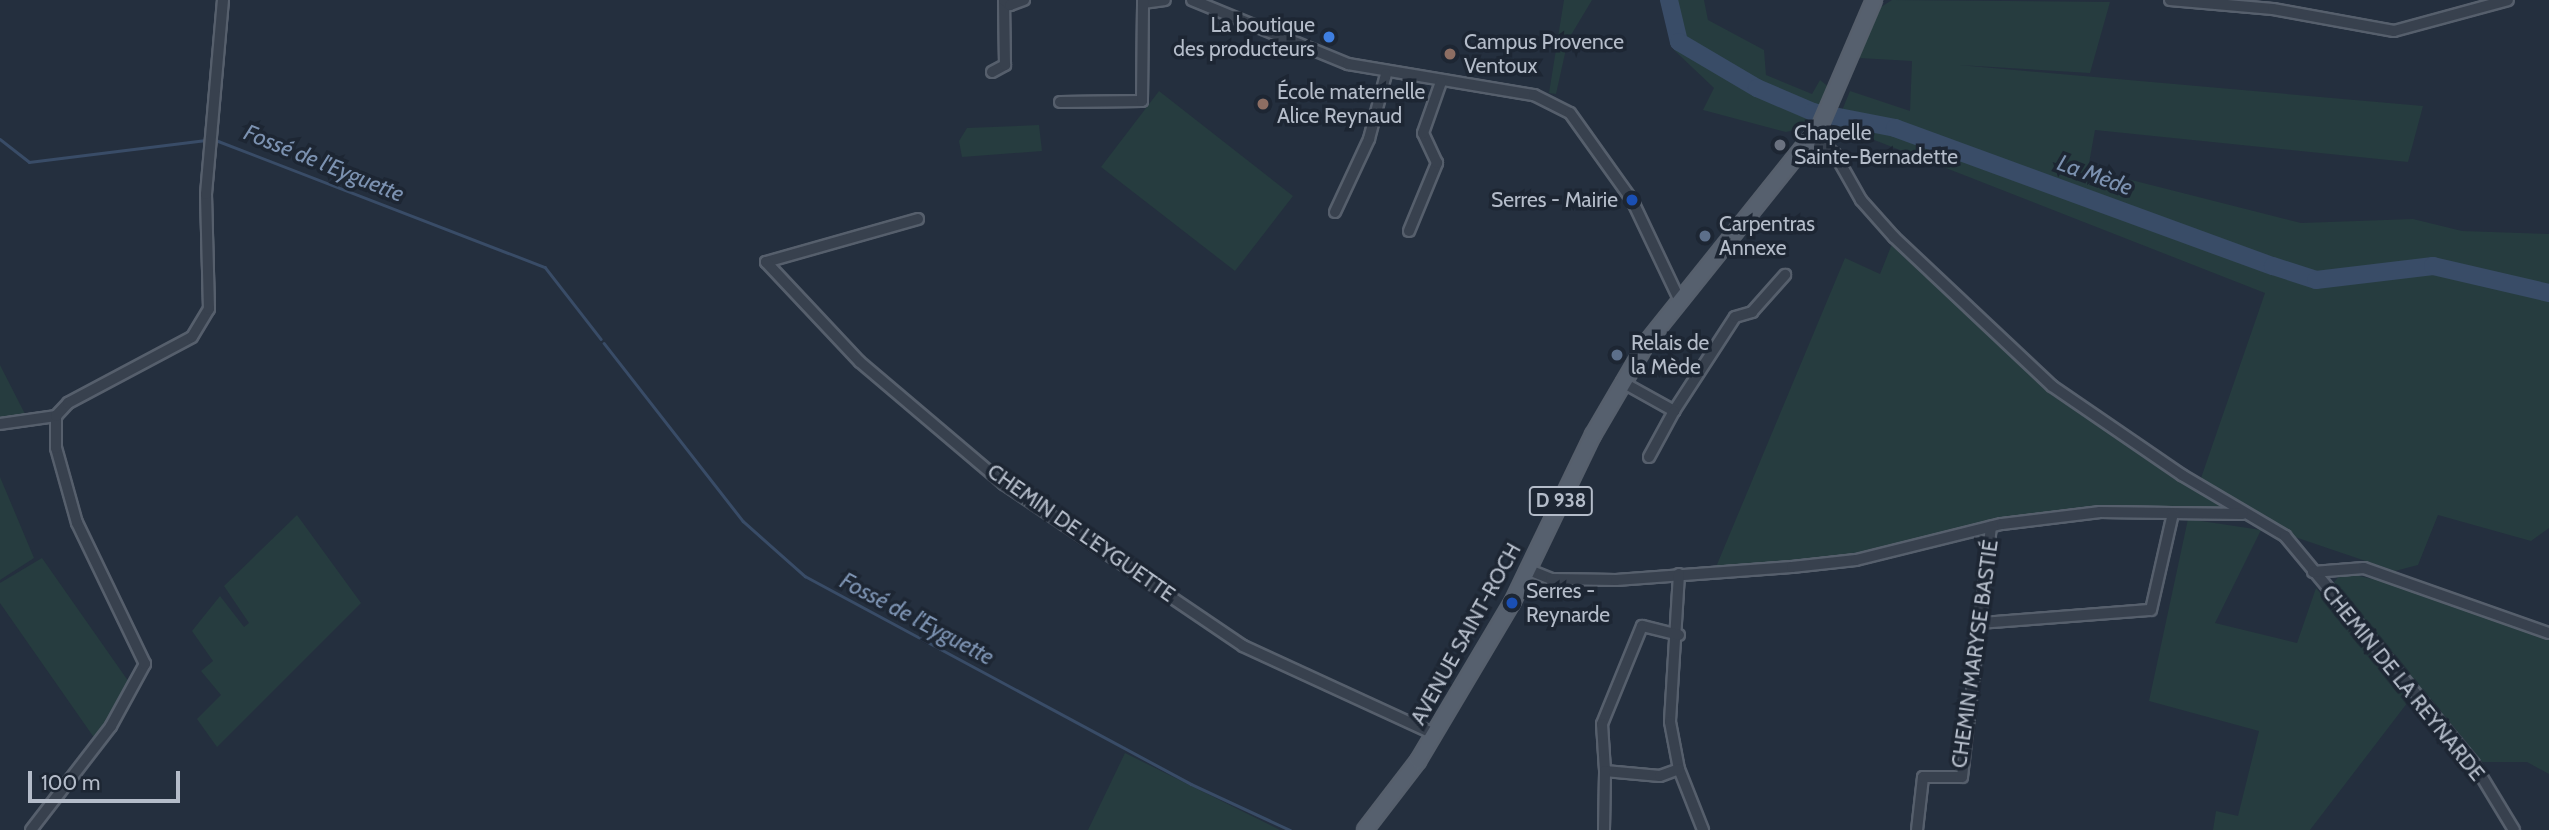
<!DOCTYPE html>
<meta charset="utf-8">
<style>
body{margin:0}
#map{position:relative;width:2549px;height:830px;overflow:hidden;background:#242f3e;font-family:Cabin,sans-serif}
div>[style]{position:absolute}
.green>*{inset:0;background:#263c3f}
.stream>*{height:2.5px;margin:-1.25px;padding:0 1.25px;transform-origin:1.25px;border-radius:1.25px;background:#394c67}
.river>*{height:18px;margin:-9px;padding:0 9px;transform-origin:9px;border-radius:9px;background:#394c67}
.roads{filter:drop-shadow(2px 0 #565f6c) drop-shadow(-2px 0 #565f6c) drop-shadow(0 2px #565f6c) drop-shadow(0 -2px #565f6c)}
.minor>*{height:10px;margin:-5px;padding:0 5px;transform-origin:5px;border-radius:5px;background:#38414e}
.major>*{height:14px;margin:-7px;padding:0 7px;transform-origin:7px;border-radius:7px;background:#56606e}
.dots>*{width:19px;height:19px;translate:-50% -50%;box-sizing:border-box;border:4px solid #1d2633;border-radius:50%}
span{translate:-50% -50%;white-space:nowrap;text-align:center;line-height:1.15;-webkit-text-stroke:7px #1d2633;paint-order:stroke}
.shield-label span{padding:2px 5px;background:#1d2633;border:2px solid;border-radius:5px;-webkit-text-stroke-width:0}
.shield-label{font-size:19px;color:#b4bcc9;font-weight:700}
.poi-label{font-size:21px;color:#b4bcc9}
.right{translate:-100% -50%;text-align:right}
.left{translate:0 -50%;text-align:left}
.street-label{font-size:21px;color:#b4bcc9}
.water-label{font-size:23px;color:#7c92b1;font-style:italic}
.scale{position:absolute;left:28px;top:771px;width:152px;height:32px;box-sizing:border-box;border:4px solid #b4bcc9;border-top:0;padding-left:9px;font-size:21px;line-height:24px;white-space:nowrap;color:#b4bcc9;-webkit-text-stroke:5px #1d2633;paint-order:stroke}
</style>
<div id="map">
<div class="green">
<div style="clip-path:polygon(1564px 0,1592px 0,1568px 40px,1556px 94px,1549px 93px)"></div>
<div style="clip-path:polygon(1660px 0,1704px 0,1708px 20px,1764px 50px,1766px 75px,1812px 94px,1820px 80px,1830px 88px,1807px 127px,1786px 132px,1703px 110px,1714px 88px,1674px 50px)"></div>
<div style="clip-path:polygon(1892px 0,2110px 2px,2090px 73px,1959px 65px,2423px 106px,2408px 162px,2095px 130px,2088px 169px,2301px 223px,2413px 219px,2462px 231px,2549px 234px,2549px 528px,2531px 541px,2438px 515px,2418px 565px,2395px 571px,2292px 536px,2200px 481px,2265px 293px,1836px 125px,1850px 91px,1910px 111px,1912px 61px,1859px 58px,1881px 7px)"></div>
<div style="clip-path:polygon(1159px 91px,1293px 196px,1235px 271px,1101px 167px)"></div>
<div style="clip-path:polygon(1039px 125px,1042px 151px,962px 157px,959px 141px,967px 128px)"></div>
<div style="clip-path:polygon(1892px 244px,2052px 395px,2227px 511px,2113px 507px,1856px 557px,1716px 567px,1845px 258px,1880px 274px)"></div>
<div style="clip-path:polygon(0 365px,25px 414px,0 419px)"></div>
<div style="clip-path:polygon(0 477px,34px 558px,0 580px)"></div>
<div style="clip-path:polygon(297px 515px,361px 603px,217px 747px,197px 719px,221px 695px,201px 671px,213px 661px,192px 631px,220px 596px,244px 627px,249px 623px,224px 586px)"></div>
<div style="clip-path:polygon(2188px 519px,2261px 530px,2215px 623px,2297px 643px,2316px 588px,2411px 698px,2310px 830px,2213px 830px,2216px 811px,2238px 816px,2259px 731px,2149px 701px)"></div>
<div style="clip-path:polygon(42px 558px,131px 685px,95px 739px,0 603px,0 583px)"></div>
<div style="clip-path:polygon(2342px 572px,2415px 589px,2549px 639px,2549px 774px,2527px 762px,2481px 762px,2329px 589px)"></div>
<div style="clip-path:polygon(1125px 753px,1280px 830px,1088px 830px)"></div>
</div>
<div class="stream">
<div style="left:0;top:139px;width:37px;rotate:38deg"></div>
<div style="left:29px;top:162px;width:178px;rotate:-7.1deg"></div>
<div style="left:213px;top:139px;width:356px;rotate:21.1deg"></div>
<div style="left:545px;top:267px;width:91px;rotate:52.1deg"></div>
<div style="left:604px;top:343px;width:226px;rotate:52deg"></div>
<div style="left:743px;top:521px;width:83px;rotate:41.6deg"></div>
<div style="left:805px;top:576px;width:438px;rotate:28.3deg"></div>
<div style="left:1191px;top:784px;width:109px;rotate:24.9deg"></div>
</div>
<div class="river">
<div style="left:1669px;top:0;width:43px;rotate:76.6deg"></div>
<div style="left:1679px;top:42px;width:91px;rotate:30.5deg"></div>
<div style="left:1757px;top:88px;width:61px;rotate:23.2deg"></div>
<div style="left:1813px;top:112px;width:84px;rotate:11deg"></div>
<div style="left:1895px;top:128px;width:402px;rotate:20.1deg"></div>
<div style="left:2273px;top:266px;width:45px;rotate:18deg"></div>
<div style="left:2316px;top:280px;width:118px;rotate:-6.8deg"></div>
<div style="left:2433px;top:266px;width:119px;rotate:13.1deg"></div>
</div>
<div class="roads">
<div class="minor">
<div style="left:1192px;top:0;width:169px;rotate:22.3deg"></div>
<div style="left:1348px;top:64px;width:189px;rotate:9.5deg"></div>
<div style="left:1534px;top:95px;width:40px;rotate:26.6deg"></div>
<div style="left:1570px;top:113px;width:107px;rotate:54.5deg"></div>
<div style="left:1632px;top:200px;width:107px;rotate:64.6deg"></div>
<div style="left:2170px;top:0;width:103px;rotate:5deg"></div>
<div style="left:2273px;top:9px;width:123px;rotate:10.3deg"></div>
<div style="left:2394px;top:31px;width:118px;rotate:-15.2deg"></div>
<div style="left:1143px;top:3px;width:22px;rotate:-8deg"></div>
<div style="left:992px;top:72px;width:15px;rotate:-28deg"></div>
<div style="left:1005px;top:65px;width:65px;rotate:-90.9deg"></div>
<div style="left:1004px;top:0;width:8px;rotate:40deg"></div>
<div style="left:1010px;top:5px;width:15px;rotate:-20deg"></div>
<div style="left:1060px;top:102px;width:82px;rotate:-0.7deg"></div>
<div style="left:1142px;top:101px;width:101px;rotate:-89.4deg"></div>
<div style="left:1813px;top:138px;width:27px;rotate:36deg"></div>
<div style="left:1835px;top:154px;width:53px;rotate:60.5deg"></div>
<div style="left:1861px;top:200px;width:50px;rotate:48.3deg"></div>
<div style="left:1894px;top:237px;width:217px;rotate:43.3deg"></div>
<div style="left:2052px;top:386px;width:158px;rotate:34.4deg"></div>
<div style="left:2182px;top:475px;width:120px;rotate:30.6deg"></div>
<div style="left:2285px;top:536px;width:296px;rotate:50.3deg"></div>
<div style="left:2474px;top:764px;width:77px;rotate:58.8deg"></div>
<div style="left:1335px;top:212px;width:81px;rotate:-65deg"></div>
<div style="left:1369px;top:139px;width:67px;rotate:-75.3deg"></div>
<div style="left:918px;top:219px;width:158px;rotate:164.2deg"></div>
<div style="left:766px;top:262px;width:137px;rotate:46.8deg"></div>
<div style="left:860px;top:362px;width:189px;rotate:40.3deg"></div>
<div style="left:1004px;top:484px;width:289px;rotate:34.1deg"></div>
<div style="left:1243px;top:646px;width:210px;rotate:24.7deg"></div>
<div style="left:1409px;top:231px;width:74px;rotate:-67.6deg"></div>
<div style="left:1437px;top:163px;width:33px;rotate:-115deg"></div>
<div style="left:1423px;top:133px;width:54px;rotate:-70.6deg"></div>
<div style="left:1622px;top:382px;width:60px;rotate:29.1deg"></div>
<div style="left:1674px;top:411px;width:112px;rotate:-57deg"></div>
<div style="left:1735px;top:317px;width:18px;rotate:-16deg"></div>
<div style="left:1752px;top:312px;width:50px;rotate:-48.3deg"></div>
<div style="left:0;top:424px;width:57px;rotate:-8.1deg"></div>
<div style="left:1649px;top:457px;width:52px;rotate:-61.5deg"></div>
<div style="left:1529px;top:570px;width:24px;rotate:22deg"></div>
<div style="left:1551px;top:579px;width:65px;rotate:0.9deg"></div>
<div style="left:1616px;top:580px;width:176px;rotate:-4.2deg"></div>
<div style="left:1792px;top:567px;width:64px;rotate:-6.2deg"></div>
<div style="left:1856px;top:560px;width:150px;rotate:-13.9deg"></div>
<div style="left:2002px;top:524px;width:99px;rotate:-7deg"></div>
<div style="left:2100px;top:512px;width:143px;rotate:0.8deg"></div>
<div style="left:2313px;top:572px;width:51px;rotate:-4.5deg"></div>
<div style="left:2364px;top:568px;width:196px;rotate:19.4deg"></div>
<div style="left:1679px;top:574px;width:148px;rotate:93.5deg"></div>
<div style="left:1670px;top:722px;width:48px;rotate:79.2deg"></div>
<div style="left:1679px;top:769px;width:66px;rotate:68.5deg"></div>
<div style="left:1981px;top:623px;width:170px;rotate:-4.4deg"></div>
<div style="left:2151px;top:610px;width:99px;rotate:-77.2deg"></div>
<div style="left:1679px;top:635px;width:38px;rotate:-166deg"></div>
<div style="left:1642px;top:626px;width:106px;rotate:112.2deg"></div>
<div style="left:1602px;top:724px;width:47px;rotate:86.3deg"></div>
<div style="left:1605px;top:771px;width:55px;rotate:5.2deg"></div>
<div style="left:1660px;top:776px;width:20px;rotate:-20deg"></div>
<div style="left:31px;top:830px;width:131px;rotate:-52.4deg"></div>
<div style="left:111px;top:726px;width:71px;rotate:-61.3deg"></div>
<div style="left:145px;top:664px;width:157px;rotate:-115.7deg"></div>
<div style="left:77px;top:523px;width:78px;rotate:-105.6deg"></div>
<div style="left:56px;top:448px;width:32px;rotate:-90deg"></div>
<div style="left:56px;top:416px;width:18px;rotate:-47deg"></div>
<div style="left:68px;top:403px;width:140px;rotate:-28deg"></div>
<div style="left:192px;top:337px;width:33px;rotate:-59deg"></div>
<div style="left:209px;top:309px;width:115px;rotate:-91.5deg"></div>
<div style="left:206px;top:194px;width:195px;rotate:-85deg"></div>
<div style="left:1604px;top:830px;width:59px;rotate:-89deg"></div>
<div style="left:1917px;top:830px;width:53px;rotate:-83.5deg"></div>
<div style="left:1923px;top:777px;width:39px"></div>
<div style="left:1962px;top:777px;width:252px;rotate:-83.4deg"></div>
</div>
<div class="major">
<div style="left:1365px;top:830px;width:87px;rotate:-52.5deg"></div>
<div style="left:1418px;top:761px;width:184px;rotate:-59.3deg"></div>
<div style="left:1512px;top:603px;width:187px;rotate:-64.3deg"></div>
<div style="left:1593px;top:435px;width:109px;rotate:-59.7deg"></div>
<div style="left:1648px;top:341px;width:275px;rotate:-51.3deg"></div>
<div style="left:1820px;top:126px;width:137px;rotate:-66.8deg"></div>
</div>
</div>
<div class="dots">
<div style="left:1329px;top:37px;background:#3f7fe0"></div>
<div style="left:1450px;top:54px;background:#8d6e63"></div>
<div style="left:1263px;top:104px;background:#8d6e63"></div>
<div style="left:1780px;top:145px;background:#6b7280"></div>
<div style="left:1632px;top:200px;background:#1a4fb4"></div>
<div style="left:1705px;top:236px;background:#5c6f8a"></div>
<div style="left:1617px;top:355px;background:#5c6f8a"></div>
<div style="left:1512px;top:603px;background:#1a4fb4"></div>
</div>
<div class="shield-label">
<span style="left:1561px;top:501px">D 938</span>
</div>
<div class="poi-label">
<span class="right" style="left:1315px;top:37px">La boutique<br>des producteurs</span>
<span class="left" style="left:1464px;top:54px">Campus Provence<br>Ventoux</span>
<span class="left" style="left:1277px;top:104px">École maternelle<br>Alice Reynaud</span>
<span class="left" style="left:1794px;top:145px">Chapelle<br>Sainte-Bernadette</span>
<span class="right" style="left:1618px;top:200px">Serres - Mairie</span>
<span class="left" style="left:1719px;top:236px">Carpentras<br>Annexe</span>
<span class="left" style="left:1631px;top:355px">Relais de<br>la Mède</span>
<span class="left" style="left:1526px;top:603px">Serres -<br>Reynarde</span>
</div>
<div class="street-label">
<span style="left:1081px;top:533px;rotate:35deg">CHEMIN DE L'EYGUETTE</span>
<span style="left:1466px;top:634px;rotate:-61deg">AVENUE SAINT-ROCH</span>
<span style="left:1975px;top:654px;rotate:-82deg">CHEMIN MARYSE BASTIÉ</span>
<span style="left:2403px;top:683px;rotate:51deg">CHEMIN DE LA REYNARDE</span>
</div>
<div class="water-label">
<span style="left:324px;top:163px;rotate:22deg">Fossé de l'Eyguette</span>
<span style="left:2095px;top:175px;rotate:20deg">La Mède</span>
<span style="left:917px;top:619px;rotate:28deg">Fossé de l'Eyguette</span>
</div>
<div class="scale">100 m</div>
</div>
